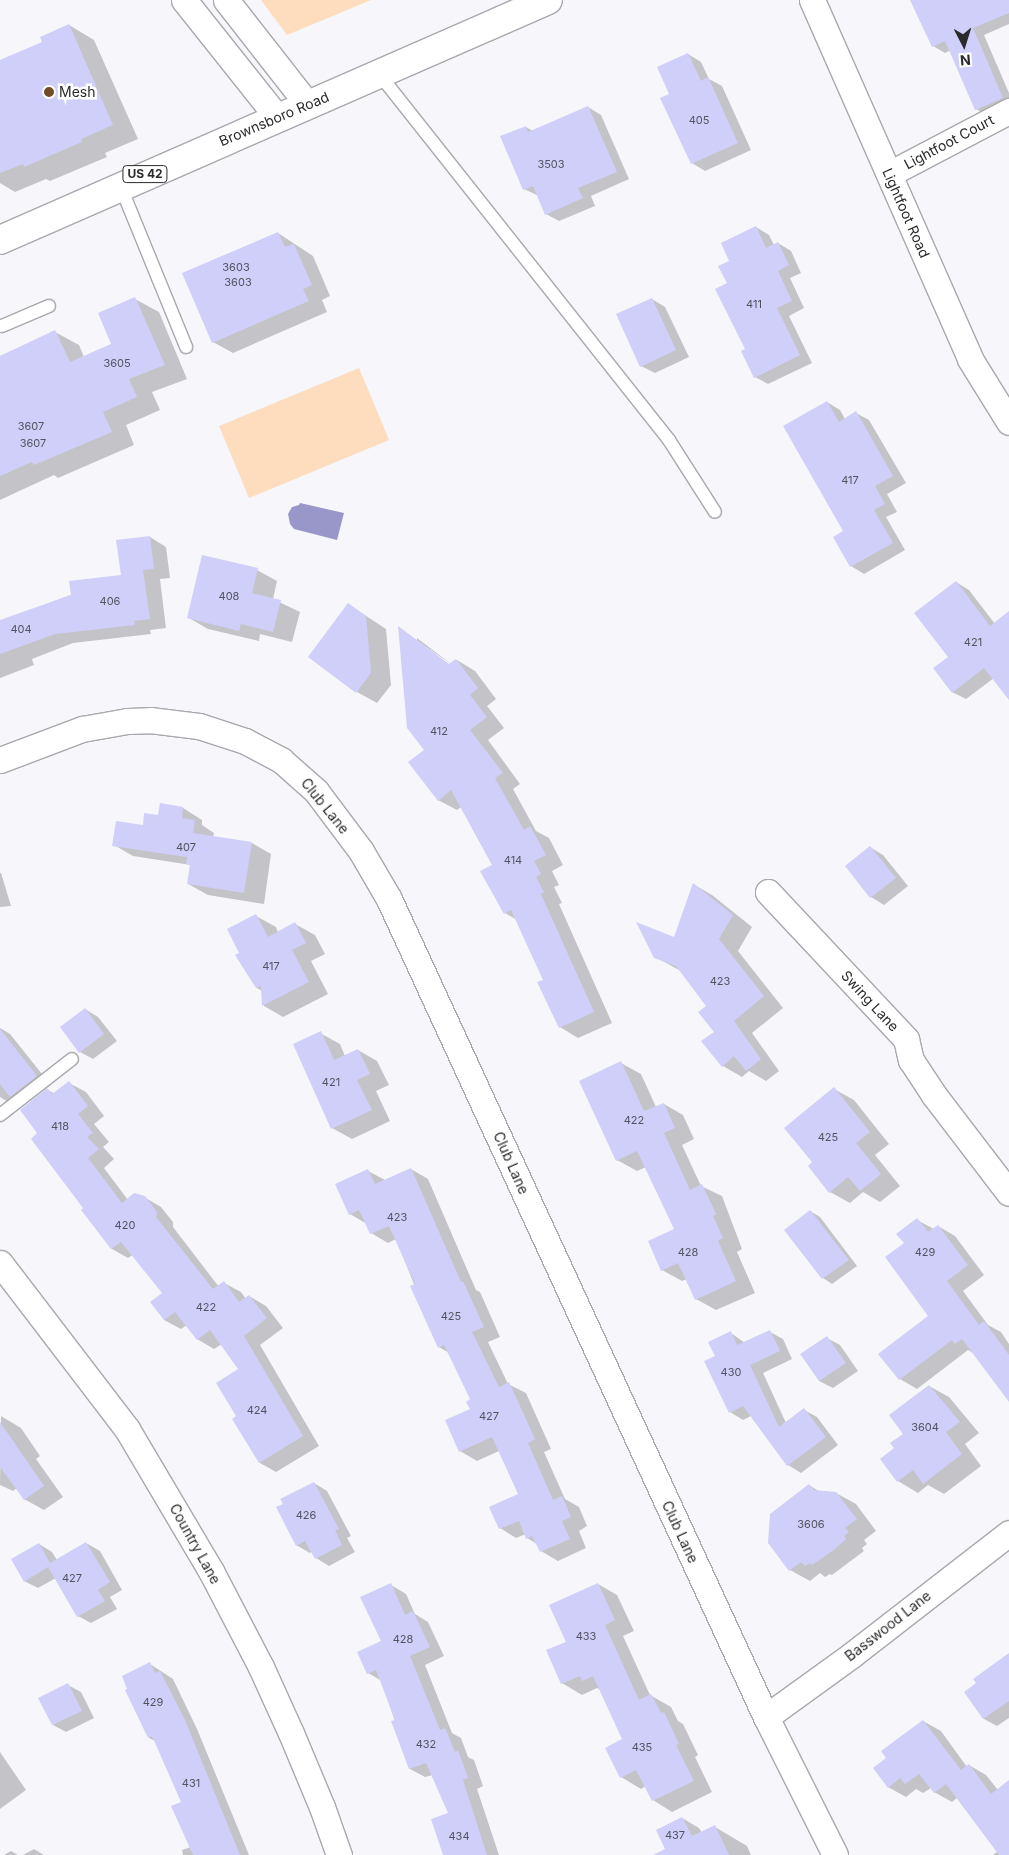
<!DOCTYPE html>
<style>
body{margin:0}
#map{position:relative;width:1009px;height:1855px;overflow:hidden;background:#f6f6fb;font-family:Inter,sans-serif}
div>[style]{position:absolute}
.green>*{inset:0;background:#fdddbe}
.water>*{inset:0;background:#9997ca}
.shadow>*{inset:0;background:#0003}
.building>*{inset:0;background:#cfcffa}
.roads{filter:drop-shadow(1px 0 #a8a8ad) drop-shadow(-1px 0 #a8a8ad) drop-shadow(0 1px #a8a8ad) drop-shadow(0 -1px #a8a8ad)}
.lane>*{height:12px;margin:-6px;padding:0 6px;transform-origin:6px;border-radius:6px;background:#fff}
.street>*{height:25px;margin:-12.5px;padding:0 12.5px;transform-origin:12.5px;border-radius:12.5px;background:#fff}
.primary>*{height:28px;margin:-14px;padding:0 14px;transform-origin:14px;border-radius:14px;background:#fff}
.dots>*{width:14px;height:14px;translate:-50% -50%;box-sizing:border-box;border:2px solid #fff;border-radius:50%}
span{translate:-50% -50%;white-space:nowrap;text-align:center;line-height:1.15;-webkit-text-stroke:5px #fff;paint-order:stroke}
.number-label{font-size:11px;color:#535360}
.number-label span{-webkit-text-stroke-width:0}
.shield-label span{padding:1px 4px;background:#fff;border:1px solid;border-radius:4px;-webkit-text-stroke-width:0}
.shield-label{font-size:12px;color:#2a2a2c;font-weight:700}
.poi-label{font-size:14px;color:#2a2a2c}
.left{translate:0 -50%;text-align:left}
.street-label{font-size:14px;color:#2a2a2c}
.north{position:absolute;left:939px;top:20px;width:50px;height:50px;-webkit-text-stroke:4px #fff;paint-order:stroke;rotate:175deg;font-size:14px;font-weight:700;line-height:20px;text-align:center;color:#2a2a2c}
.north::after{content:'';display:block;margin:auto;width:18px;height:22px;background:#2a2a2c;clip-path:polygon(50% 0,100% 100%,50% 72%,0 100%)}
</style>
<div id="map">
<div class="green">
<div style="clip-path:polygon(261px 0,371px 0,287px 35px)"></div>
<div style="clip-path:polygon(359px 368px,389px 440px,249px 498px,219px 426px)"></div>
</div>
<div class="water">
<div style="clip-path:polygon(300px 503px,344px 513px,337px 540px,294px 529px,290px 524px,288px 514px,292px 507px,299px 505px)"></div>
</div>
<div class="shadow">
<div style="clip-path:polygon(925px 0,1009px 0,1009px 24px,984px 35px,1009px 93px,1009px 107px,988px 116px,976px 109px,951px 50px,945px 53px,933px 46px)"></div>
<div style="clip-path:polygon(69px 25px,94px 40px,138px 139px,105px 153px,107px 157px,50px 181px,46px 179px,15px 192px,0 183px,0 61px,44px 42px)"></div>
<div style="clip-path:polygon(688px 54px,701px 62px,709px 79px,722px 86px,751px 150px,705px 171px,692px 163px,670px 94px)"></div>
<div style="clip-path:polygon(588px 107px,601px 115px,629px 179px,591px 196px,595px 206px,559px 221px,546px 214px,539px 196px,524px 189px,526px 127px,533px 131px)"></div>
<div style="clip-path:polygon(756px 227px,769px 235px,774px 245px,778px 243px,791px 251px,801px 273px,790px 278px,804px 308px,789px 316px,812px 363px,768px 384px,755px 377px,728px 284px,731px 262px)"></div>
<div style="clip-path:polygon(278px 233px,313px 256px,330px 296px,322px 300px,327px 312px,233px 353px,213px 342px)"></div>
<div style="clip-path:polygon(135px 299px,159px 312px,187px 379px,152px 392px,160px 410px,126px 425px,134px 445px,58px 478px,54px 475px,0 500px,0 356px,55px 332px,79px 345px,84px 357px,113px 345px)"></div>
<div style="clip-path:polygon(652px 299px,665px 307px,689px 357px,655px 373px,641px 366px)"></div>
<div style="clip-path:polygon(827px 402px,840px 410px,845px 419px,856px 413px,869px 420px,906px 483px,887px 494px,897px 512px,886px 517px,905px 550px,864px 574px,851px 566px)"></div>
<div style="clip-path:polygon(150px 537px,166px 547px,170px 578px,160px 579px,166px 628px,150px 630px,151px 634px,73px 643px,32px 659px,34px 665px,0 678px,0 621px,122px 576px)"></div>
<div style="clip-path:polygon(257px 570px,277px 581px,273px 599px,300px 612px,292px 642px,260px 634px,259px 641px,208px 629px,189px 618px)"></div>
<div style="clip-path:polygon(956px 582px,969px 590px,995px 624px,1009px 623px,1009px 694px,994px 678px,966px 699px,952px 692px,950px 657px)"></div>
<div style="clip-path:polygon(348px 604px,386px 629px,391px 685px,377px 703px,357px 692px,309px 657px)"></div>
<div style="clip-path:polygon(evenodd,400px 629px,451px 664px,457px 660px,475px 671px,496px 699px,487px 706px,504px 728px,488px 740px,520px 784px,513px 789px,536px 831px,549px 838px,563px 865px,552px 871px,559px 885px,554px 887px,562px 903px,559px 904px,612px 1023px,578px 1038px,560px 1027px,544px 981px,517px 920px,505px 913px,493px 866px,461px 807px,457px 810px,438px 800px,400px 629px,417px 638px,455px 667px,453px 669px,417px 642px,417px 638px)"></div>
<div style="clip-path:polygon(161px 805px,183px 808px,202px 820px,202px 825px,214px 833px,213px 837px,252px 843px,271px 854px,264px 904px,208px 895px,188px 884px,191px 865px,133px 856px,114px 845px,159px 816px)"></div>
<div style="clip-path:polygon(870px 847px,883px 855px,908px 886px,884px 905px,871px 897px,846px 866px)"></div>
<div style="clip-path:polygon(0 873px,1px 873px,11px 906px,0 907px)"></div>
<div style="clip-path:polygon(693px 884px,712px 895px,752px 927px,738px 951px,783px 1008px,752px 1033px,779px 1071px,766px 1081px,749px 1071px,742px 1077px,723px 1066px,716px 1032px,707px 1006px,681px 971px,655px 957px,675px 939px)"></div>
<div style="clip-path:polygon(256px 916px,276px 927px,278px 932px,295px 924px,315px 935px,325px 954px,311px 961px,328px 994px,283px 1017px,264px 1006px,262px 991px,257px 988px,241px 954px)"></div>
<div style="clip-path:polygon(85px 1009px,98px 1017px,117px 1041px,93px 1059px,80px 1052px)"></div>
<div style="clip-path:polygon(0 1028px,10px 1034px,50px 1084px,8px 1102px,0 1097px)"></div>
<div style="clip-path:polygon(320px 1033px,340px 1044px,345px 1056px,358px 1050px,377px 1061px,389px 1085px,376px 1091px,390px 1121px,352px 1139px,332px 1128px)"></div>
<div style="clip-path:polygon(621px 1063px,641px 1074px,656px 1107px,664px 1104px,683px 1115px,694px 1139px,682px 1145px,701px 1186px,722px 1196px,742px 1249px,737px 1252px,755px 1293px,716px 1310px,696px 1299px,687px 1279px,682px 1281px,662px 1270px,676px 1230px,646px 1167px,637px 1171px,617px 1160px)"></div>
<div style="clip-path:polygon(69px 1083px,86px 1092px,104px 1116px,94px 1124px,109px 1142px,103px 1147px,114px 1159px,104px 1168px,128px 1200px,144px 1197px,161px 1207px,173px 1222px,173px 1227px,219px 1287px,224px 1283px,241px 1292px,246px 1299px,249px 1296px,266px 1306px,283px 1328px,260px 1345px,319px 1446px,276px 1472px,260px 1463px,234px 1419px,238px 1416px,240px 1370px,222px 1344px,214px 1349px,197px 1339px,187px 1325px,181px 1329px,164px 1320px,164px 1293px,134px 1254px,128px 1258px,112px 1249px,39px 1134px,48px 1090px,55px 1094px)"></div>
<div style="clip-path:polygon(834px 1089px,854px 1100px,889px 1144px,875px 1155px,900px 1186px,880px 1202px,863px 1192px,850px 1203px,830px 1192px,814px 1163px)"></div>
<div style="clip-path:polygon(411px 1169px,428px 1179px,476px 1290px,480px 1292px,500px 1337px,488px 1342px,508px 1384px,526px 1393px,551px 1449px,544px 1452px,565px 1499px,579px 1507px,587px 1526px,579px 1531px,586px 1548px,558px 1561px,541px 1551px,537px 1544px,527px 1538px,526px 1534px,516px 1538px,500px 1528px,519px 1494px,499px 1451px,477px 1461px,460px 1451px,471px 1409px,471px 1400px,449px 1353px,439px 1347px,396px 1239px,388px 1243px,371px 1233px,367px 1224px,350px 1214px,368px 1171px,385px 1180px)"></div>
<div style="clip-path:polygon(810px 1211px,820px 1217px,857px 1266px,832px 1284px,823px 1278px)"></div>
<div style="clip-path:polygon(917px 1220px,934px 1229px,938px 1226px,955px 1236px,984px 1275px,963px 1291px,988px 1325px,1001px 1332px,1009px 1344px,1009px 1400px,973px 1353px,968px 1350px,917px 1389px,900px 1379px,880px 1354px,930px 1316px,905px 1244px)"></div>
<div style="clip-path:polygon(770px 1332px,783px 1339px,792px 1359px,763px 1373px,786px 1423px,804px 1410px,817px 1417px,838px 1445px,801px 1473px,788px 1465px,751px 1416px,743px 1420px,730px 1412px,717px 1356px,731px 1333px,745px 1343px)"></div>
<div style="clip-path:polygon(827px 1338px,840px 1345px,858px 1371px,833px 1388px,819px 1381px)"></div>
<div style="clip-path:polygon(929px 1386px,949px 1397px,979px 1433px,965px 1444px,981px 1466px,944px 1494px,928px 1485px,918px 1493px,898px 1481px,882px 1460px,896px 1449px)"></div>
<div style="clip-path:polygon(1px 1416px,21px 1428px,40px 1456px,36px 1459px,63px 1497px,44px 1510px,24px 1499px,17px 1488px,13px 1491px,0 1485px)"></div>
<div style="clip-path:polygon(314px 1483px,327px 1491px,351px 1536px,347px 1538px,355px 1552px,329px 1566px,316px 1558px,312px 1551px,310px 1553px,296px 1545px)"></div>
<div style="clip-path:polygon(809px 1485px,820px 1492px,836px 1493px,856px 1504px,876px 1531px,864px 1540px,867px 1544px,862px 1548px,864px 1551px,832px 1575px,830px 1574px,825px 1577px,820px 1573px,810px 1581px,790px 1570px)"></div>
<div style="clip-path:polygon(86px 1543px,100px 1551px,122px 1590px,110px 1597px,117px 1609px,91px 1623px,78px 1616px,56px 1578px,38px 1588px,24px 1581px,39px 1544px,52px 1552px,57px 1560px)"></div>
<div style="clip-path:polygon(598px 1584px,617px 1595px,634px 1631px,623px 1636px,650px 1695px,671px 1707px,678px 1721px,683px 1724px,698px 1755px,695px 1757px,712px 1792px,672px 1812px,653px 1800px,646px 1786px,641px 1789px,621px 1777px,623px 1739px,601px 1690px,597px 1688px,582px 1695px,562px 1683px,547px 1651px,568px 1642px)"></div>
<div style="clip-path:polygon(391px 1585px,406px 1594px,415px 1614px,428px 1622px,444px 1656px,425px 1665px,452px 1733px,461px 1738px,468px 1757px,474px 1760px,483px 1786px,477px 1789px,499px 1855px,444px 1855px,450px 1814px,433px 1775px,425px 1777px,410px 1769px,382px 1681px,368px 1673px,382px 1642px)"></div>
<div style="clip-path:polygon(1009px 1655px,1009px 1718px,997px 1726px,984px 1719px,965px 1693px)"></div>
<div style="clip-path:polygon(150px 1664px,173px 1679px,197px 1729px,249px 1855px,183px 1855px,182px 1850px,191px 1847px,182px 1803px,155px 1741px,149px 1738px)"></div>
<div style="clip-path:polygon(68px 1685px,81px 1692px,94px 1718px,66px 1732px,53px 1725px)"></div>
<div style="clip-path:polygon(923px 1721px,941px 1731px,967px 1767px,969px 1765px,986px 1775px,998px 1790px,1009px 1782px,1009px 1855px,993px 1855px,1003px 1847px,958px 1797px,952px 1802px,934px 1792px,931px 1788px,923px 1793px,916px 1789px,906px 1797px,888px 1787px,888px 1759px)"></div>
<div style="clip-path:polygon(0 1752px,26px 1790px,0 1809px)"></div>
<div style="clip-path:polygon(682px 1818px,699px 1828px,702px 1833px,715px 1827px,747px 1846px,751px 1855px,670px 1855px)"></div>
<div style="clip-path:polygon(34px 1849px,44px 1855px,23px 1855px)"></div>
<div style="clip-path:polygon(11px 1851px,18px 1855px,4px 1855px)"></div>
</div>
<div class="building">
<div style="clip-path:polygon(910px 0,1009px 0,1009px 13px,973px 28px,1003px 98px,975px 110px,945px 41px,932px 47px)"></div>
<div style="clip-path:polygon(69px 24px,113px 125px,81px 139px,82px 142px,24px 167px,23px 164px,0 173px,0 60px,42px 42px,40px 37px)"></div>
<div style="clip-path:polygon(688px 53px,701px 81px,708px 77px,738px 143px,691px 164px,660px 98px,669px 94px,657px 67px)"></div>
<div style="clip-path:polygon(588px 106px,617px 172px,578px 188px,583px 198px,545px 215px,533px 186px,523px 190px,500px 136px,526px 126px,528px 132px)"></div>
<div style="clip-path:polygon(756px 226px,766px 248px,778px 242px,789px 265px,778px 271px,792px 301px,777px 308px,800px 355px,754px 378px,741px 351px,745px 349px,715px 289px,727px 283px,718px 266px,729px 261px,721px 243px)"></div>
<div style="clip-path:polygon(278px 232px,285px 247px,294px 244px,312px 285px,303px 289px,309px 301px,212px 343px,182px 273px)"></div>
<div style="clip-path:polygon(135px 297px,165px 365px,129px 379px,137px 397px,103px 412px,112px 432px,34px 465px,32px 462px,0 476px,0 356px,55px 330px,70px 362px,111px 344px,98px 313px)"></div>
<div style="clip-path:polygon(652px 298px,676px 350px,640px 367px,616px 314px)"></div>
<div style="clip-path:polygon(827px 401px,839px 422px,856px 411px,893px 476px,875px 486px,885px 504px,874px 510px,893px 543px,850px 567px,833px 537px,843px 531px,783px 426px)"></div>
<div style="clip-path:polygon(150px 536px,154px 569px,143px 570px,150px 619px,134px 621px,135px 625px,55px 634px,0 654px,0 620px,71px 595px,69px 581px,121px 575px,116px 540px)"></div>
<div style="clip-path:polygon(202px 555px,258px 568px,252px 593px,281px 600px,273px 632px,241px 624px,239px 631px,187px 618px)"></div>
<div style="clip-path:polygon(956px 581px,990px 626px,1009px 611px,1009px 700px,984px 668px,952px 693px,933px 668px,948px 657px,914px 613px)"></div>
<div style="clip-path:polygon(348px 603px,366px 616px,371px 673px,356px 693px,308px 657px)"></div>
<div style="clip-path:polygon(398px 626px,449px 664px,456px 659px,478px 688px,470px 695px,487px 717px,470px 730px,503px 773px,495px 778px,524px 830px,530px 826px,546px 855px,534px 861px,541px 874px,536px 877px,544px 892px,541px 894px,594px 1012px,559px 1028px,537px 982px,543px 980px,511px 910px,504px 914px,480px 871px,492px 865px,451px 790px,438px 801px,408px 762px,424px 750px,407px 728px)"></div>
<div style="clip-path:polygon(160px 803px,183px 807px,182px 818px,195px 820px,193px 833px,252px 842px,244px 893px,187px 884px,190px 864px,186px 864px,187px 857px,112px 846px,116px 821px,143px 825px,144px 813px,158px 815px)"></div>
<div style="clip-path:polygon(870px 846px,896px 878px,870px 898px,845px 866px)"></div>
<div style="clip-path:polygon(693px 883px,733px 915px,719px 939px,764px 996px,734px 1021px,761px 1059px,746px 1071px,734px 1056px,722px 1067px,701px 1041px,714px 1032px,698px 1012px,706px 1006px,676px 966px,654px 958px,636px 922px,674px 937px)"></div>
<div style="clip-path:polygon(256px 914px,268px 937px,295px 922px,306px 943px,292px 950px,309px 982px,262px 1006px,261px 986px,256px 988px,235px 955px,239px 953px,227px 929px)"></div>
<div style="clip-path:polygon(85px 1008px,104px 1034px,79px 1053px,60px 1027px)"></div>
<div style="clip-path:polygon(0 1029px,37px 1076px,10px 1097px,0 1084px)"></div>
<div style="clip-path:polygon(321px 1031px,334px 1060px,358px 1049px,370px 1074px,357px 1080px,372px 1110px,331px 1129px,293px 1044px)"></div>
<div style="clip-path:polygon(621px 1061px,644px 1111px,664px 1103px,675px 1128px,664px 1133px,690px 1190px,702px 1184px,716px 1214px,713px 1216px,723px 1238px,718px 1241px,736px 1281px,695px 1300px,678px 1263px,661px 1271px,648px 1241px,674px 1229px,637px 1151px,616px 1161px,579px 1081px)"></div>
<div style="clip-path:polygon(69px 1081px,88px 1106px,78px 1114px,93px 1133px,87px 1137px,99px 1149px,88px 1158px,122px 1203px,134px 1193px,145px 1196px,157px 1212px,156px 1217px,213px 1289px,224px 1281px,239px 1302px,249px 1295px,267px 1318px,244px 1336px,303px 1436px,259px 1463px,232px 1419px,236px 1416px,216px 1383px,238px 1369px,210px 1330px,197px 1340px,175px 1312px,164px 1320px,150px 1302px,162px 1293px,121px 1242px,111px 1249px,81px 1210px,83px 1208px,31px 1139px,37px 1133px,20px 1110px,47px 1088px,52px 1094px)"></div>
<div style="clip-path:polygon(834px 1087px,870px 1132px,856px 1143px,881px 1174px,860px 1191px,848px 1177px,829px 1193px,808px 1166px,812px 1162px,784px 1128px)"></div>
<div style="clip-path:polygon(411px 1168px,461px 1282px,463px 1281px,484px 1327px,472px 1332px,499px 1387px,509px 1382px,535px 1439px,528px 1443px,553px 1500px,562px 1496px,571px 1517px,562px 1521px,570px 1539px,540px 1552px,532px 1536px,526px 1539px,519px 1521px,499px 1529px,489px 1507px,518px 1494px,492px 1437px,459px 1452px,445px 1420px,470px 1409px,466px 1402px,470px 1399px,444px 1345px,438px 1348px,410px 1286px,415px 1284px,389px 1226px,370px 1234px,359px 1210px,349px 1215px,335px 1184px,368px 1169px,375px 1184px)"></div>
<div style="clip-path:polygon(810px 1210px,849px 1260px,822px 1279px,784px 1230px)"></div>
<div style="clip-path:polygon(917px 1218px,928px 1232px,938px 1225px,968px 1265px,947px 1281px,979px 1325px,984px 1321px,1009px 1355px,1009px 1402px,962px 1339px,955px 1344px,952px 1340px,899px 1380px,878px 1354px,928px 1316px,885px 1257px,904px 1243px,896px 1234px)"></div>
<div style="clip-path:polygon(770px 1330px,780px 1351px,750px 1365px,779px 1427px,804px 1408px,826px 1437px,787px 1466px,743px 1406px,729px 1413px,704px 1361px,715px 1356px,708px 1342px,731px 1331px,737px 1345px)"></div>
<div style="clip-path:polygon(827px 1336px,846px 1363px,819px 1381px,800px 1354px)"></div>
<div style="clip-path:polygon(929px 1385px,960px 1422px,946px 1432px,962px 1454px,923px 1484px,913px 1470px,897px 1482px,880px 1459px,894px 1448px,890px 1443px,903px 1434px,889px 1415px)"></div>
<div style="clip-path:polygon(0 1422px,44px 1486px,24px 1500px,0 1467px)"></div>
<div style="clip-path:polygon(314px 1482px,339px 1529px,335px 1530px,342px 1545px,315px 1559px,305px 1541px,296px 1546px,276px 1507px,283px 1504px,280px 1499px)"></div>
<div style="clip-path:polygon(809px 1484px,814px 1490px,836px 1492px,857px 1519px,845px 1528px,849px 1532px,844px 1536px,846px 1539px,835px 1549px,812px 1565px,810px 1563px,805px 1566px,801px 1562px,789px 1571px,768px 1543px,770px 1514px)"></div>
<div style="clip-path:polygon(86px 1542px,110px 1582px,98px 1590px,105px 1601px,77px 1617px,48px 1567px,24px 1582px,11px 1559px,39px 1543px,50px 1563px)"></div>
<div style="clip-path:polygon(391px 1583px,405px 1615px,413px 1611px,430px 1647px,410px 1656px,440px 1730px,445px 1728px,455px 1752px,458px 1750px,468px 1778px,463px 1780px,487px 1855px,443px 1855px,431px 1819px,448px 1813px,426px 1763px,409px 1769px,391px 1721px,395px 1720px,376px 1670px,367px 1674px,357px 1652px,381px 1641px,360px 1597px)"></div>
<div style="clip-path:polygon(598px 1583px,615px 1620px,605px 1625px,639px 1700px,651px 1694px,661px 1713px,664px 1712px,679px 1744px,676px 1745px,694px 1781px,652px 1801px,636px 1770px,620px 1778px,605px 1748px,622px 1739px,593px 1676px,582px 1681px,580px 1676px,561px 1684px,546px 1650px,566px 1642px,549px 1605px)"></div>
<div style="clip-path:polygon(1009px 1653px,1009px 1701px,983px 1719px,964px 1692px,976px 1683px,973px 1679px)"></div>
<div style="clip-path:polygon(150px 1662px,155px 1673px,160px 1671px,185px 1720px,240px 1855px,193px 1855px,171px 1806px,181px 1802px,152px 1736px,148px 1738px,125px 1690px,127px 1689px,122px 1676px)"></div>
<div style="clip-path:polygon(68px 1683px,82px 1711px,52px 1725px,38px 1698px)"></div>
<div style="clip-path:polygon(923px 1720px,961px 1770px,969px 1764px,991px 1794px,1009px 1780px,1009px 1855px,999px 1855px,946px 1784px,934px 1793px,919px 1774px,905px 1784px,900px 1778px,888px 1788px,873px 1768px,886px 1758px,881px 1751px)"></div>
<div style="clip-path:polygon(682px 1817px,692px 1836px,715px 1825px,729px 1855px,653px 1855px,665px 1849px,656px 1830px)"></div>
</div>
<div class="roads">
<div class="lane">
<div style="left:379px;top:74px;width:467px;rotate:51.6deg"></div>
<div style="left:669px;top:440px;width:85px;rotate:57.4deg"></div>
<div style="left:120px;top:185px;width:175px;rotate:67.8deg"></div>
<div style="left:2px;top:326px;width:51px;rotate:-23.1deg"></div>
<div style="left:0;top:1115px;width:91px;rotate:-37.9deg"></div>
</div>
<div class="street">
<div style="left:184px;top:0;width:151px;rotate:51.5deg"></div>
<div style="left:226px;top:0;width:133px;rotate:52deg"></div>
<div style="left:812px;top:0;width:392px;rotate:66.2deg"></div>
<div style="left:970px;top:359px;width:74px;rotate:58.2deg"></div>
<div style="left:889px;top:174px;width:136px;rotate:-27.7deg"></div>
<div style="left:0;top:760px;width:88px;rotate:-20.7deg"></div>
<div style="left:82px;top:729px;width:46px;rotate:-10.1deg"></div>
<div style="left:127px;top:721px;width:23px;rotate:-2deg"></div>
<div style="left:150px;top:720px;width:49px;rotate:7deg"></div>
<div style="left:199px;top:726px;width:48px;rotate:18.1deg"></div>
<div style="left:245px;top:741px;width:41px;rotate:27.8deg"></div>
<div style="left:281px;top:760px;width:47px;rotate:41.5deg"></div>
<div style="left:316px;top:791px;width:75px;rotate:53.1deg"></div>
<div style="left:361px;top:851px;width:56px;rotate:59.7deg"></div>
<div style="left:389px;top:899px;width:901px;rotate:65.26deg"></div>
<div style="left:766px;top:1717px;width:154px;rotate:63.4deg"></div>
<div style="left:768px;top:892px;width:202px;rotate:46.8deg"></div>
<div style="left:906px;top:1039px;width:22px;rotate:77deg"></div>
<div style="left:911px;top:1060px;width:42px;rotate:56.7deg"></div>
<div style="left:934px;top:1095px;width:123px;rotate:52.6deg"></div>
<div style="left:0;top:1263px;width:209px;rotate:52.6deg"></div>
<div style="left:127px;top:1429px;width:165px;rotate:59.4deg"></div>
<div style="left:211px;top:1571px;width:108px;rotate:62.5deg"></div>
<div style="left:261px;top:1667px;width:72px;rotate:65.6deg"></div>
<div style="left:291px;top:1733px;width:80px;rotate:67.3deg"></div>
<div style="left:322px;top:1807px;width:51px;rotate:70.5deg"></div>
<div style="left:766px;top:1717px;width:107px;rotate:-35.9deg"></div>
<div style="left:853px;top:1654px;width:197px;rotate:-37.8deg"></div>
</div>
<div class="primary">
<div style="left:0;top:240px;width:598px;rotate:-23.65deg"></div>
</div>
</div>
<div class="dots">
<div style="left:49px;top:92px;background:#704d26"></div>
</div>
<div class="number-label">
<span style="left:699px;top:120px">405</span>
<span style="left:551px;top:164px">3503</span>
<span style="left:236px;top:267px">3603</span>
<span style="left:238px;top:282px">3603</span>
<span style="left:754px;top:304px">411</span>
<span style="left:117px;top:363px">3605</span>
<span style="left:31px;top:426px">3607</span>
<span style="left:33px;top:443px">3607</span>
<span style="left:850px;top:480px">417</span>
<span style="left:229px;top:596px">408</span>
<span style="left:110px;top:601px">406</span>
<span style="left:21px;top:629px">404</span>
<span style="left:973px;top:642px">421</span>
<span style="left:439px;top:731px">412</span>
<span style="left:186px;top:847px">407</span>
<span style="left:513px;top:860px">414</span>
<span style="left:271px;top:966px">417</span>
<span style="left:720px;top:981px">423</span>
<span style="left:331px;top:1082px">421</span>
<span style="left:634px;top:1120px">422</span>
<span style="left:60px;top:1126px">418</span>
<span style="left:828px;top:1137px">425</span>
<span style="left:397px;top:1217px">423</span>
<span style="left:125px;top:1225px">420</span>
<span style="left:688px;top:1252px">428</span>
<span style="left:925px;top:1252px">429</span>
<span style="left:206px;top:1307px">422</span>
<span style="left:451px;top:1316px">425</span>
<span style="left:731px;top:1372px">430</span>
<span style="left:257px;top:1410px">424</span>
<span style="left:489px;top:1416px">427</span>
<span style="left:925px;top:1427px">3604</span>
<span style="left:306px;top:1515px">426</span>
<span style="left:811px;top:1524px">3606</span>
<span style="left:72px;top:1578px">427</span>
<span style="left:586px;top:1636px">433</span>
<span style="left:403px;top:1639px">428</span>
<span style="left:153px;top:1702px">429</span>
<span style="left:426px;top:1744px">432</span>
<span style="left:642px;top:1747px">435</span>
<span style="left:191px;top:1783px">431</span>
<span style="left:675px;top:1835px">437</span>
<span style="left:459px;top:1836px">434</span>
</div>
<div class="shield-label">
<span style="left:145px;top:174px">US 42</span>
</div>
<div class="poi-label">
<span class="left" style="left:59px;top:92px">Mesh</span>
</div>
<div class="street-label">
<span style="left:274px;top:119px;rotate:-23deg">Brownsboro Road</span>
<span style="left:949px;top:142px;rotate:-28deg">Lightfoot Court</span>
<span style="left:906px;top:213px;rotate:66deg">Lightfoot Road</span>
<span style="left:325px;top:806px;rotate:51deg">Club Lane</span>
<span style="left:870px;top:1001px;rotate:47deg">Swing Lane</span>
<span style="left:511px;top:1163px;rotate:66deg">Club Lane</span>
<span style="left:680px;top:1532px;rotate:65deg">Club Lane</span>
<span style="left:195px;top:1544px;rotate:61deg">Country Lane</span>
<span style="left:888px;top:1626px;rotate:-38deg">Basswood Lane</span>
</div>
<div class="north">N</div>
</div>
